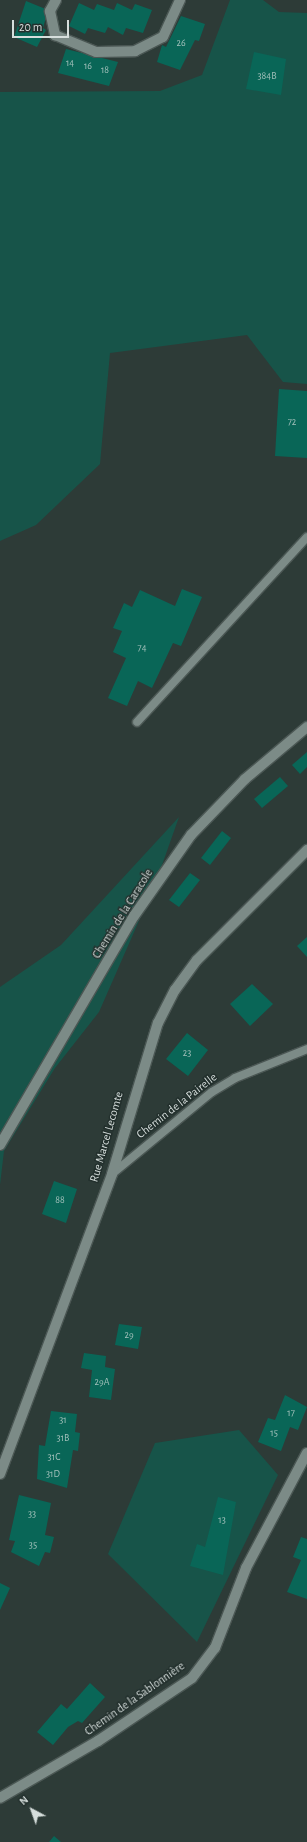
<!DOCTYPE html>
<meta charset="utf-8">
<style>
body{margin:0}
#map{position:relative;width:307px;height:1842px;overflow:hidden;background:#2d3b37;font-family:"Alegreya Sans",sans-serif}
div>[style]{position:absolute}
.green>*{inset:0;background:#175449}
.building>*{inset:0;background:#096657}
.roads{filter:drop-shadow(1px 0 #4b5754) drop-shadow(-1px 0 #4b5754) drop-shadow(0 1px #4b5754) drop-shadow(0 -1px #4b5754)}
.service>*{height:8px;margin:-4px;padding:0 4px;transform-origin:4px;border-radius:4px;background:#7c8b87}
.minor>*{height:10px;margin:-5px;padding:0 5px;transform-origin:5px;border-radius:5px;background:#7c8b87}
.tertiary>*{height:10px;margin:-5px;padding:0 5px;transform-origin:5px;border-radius:5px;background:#7c8b87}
span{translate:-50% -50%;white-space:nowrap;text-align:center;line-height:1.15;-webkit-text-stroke:3px #23302d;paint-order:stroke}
.number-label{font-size:10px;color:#a3c0bb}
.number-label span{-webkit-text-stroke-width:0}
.street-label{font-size:12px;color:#d6dedc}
.north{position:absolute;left:12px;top:1790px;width:40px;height:40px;-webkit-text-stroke:3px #23302d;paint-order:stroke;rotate:319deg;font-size:11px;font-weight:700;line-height:16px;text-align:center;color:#d6dedc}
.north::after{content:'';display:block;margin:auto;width:14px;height:18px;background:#d6dedc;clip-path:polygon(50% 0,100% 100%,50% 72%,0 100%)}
.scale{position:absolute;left:12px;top:20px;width:57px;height:18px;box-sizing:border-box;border:2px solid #d6dedc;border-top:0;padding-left:5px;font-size:12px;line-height:14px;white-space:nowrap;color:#d6dedc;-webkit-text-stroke:3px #23302d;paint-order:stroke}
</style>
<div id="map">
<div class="green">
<div style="clip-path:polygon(230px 0,263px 0,279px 12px,307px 13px,307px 384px,283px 382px,247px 335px,110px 353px,100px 464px,36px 525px,0 541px,0 92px,160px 91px,202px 75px)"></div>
<div style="clip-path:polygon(179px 817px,156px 882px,99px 1012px,55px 1068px,4px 1151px,0 1185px,0 987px,61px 945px)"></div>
<div style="clip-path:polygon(239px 1430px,278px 1475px,197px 1642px,108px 1554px,155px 1443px)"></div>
</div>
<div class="building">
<div style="clip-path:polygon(26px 1px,48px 10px,43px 28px,46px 30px,37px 47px,14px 37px)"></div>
<div style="clip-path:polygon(79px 3px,94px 10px,97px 4px,114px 10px,117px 3px,132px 10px,135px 4px,152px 10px,143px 33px,126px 28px,123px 35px,108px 27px,105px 33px,88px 28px,85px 34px,69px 26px)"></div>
<div style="clip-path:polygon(181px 16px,205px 24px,199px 41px,195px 40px,180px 70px,157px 62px,162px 45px,166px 47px)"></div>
<div style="clip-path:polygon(66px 49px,118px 62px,109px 86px,58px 73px)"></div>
<div style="clip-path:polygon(254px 52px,286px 59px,281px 95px,246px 89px)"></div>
<div style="clip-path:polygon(279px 389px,307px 391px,307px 458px,275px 456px)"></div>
<div style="clip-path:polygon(182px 589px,202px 597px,181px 646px,173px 643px,152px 688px,138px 681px,127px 706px,108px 698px,126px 658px,113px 652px,122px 631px,113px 628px,124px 603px,132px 607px,140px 590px,175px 606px)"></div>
<div style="clip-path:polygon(307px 752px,307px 767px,300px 774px,292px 765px)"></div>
<div style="clip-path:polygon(280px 777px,288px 786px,262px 808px,254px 799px)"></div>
<div style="clip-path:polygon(222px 831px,231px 838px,210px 865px,201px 858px)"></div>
<div style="clip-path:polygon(190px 873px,200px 880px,179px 907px,169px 900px)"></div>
<div style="clip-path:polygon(307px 937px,307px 957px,297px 946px)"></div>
<div style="clip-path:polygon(252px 984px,273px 1004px,250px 1026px,230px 1004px)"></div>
<div style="clip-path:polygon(187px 1033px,208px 1050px,188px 1076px,166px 1059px)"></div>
<div style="clip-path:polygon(54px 1181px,77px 1189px,66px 1223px,42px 1214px)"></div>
<div style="clip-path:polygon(119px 1324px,142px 1327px,138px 1349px,115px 1345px)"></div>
<div style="clip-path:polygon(84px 1353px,106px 1356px,105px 1367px,115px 1369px,111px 1400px,89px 1397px,92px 1370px,81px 1368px)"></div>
<div style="clip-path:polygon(285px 1395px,307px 1407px,298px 1430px,290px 1427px,281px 1451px,258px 1442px,268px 1418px,275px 1420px)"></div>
<div style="clip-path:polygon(51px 1411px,77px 1414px,75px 1432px,80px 1433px,78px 1451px,73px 1450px,67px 1488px,37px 1479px,39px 1445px,45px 1446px)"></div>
<div style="clip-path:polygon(19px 1495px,51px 1503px,45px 1535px,54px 1537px,50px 1553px,45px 1552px,39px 1566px,11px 1552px,15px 1541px,9px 1540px)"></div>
<div style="clip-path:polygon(218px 1497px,236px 1502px,223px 1575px,190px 1566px,197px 1544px,205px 1547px)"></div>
<div style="clip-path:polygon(301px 1537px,307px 1539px,307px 1599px,287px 1592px,301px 1560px,293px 1557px)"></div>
<div style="clip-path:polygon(0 1583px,10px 1588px,0 1610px)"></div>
<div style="clip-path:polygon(90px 1683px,105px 1697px,82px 1723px,78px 1721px,68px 1727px,53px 1745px,37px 1732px,61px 1704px,67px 1709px)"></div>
<div style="clip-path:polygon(54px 1836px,61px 1842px,49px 1842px)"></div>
</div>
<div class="roads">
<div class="service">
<div style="left:137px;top:722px;width:251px;rotate:-47.4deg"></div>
<div style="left:112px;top:1174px;width:129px;rotate:-39.4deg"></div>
<div style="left:212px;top:1092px;width:27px;rotate:-31deg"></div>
<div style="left:235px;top:1078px;width:78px;rotate:-21.9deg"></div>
</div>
<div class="minor">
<div style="left:56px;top:0;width:13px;rotate:119deg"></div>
<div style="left:50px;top:11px;width:25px;rotate:78deg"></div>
<div style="left:55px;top:35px;width:44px;rotate:22.5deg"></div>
<div style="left:96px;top:52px;width:39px;rotate:-1deg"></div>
<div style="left:135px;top:51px;width:31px;rotate:-27deg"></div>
<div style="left:163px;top:37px;width:41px;rotate:-65.3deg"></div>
<div style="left:0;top:1145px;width:265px;rotate:-59.7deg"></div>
<div style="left:134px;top:916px;width:99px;rotate:-54.9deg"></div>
<div style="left:191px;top:835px;width:78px;rotate:-46deg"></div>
<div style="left:245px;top:779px;width:81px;rotate:-40deg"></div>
<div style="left:0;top:1798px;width:113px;rotate:-30.2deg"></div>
<div style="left:98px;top:1741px;width:113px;rotate:-33.8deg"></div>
<div style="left:192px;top:1678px;width:38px;rotate:-53deg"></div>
<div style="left:215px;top:1648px;width:86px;rotate:-68.8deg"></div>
<div style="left:246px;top:1568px;width:130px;rotate:-62.1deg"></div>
</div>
<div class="tertiary">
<div style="left:0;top:1474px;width:320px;rotate:-69.5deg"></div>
<div style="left:112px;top:1174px;width:158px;rotate:-73.1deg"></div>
<div style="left:158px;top:1023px;width:37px;rotate:-63deg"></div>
<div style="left:175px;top:990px;width:37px;rotate:-54deg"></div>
<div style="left:197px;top:960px;width:156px;rotate:-45deg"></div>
</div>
</div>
<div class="number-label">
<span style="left:181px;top:44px">26</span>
<span style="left:70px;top:64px">14</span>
<span style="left:88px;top:67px">16</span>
<span style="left:105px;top:71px">18</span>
<span style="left:267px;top:77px">384B</span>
<span style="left:292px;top:423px">72</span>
<span style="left:142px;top:649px">74</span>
<span style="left:187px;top:1054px">23</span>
<span style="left:60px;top:1201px">88</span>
<span style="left:129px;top:1336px">29</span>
<span style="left:102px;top:1383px">29A</span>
<span style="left:291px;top:1414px">17</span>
<span style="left:63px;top:1421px">31</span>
<span style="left:274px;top:1434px">15</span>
<span style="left:63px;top:1439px">31B</span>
<span style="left:54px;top:1458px">31C</span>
<span style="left:53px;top:1475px">31D</span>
<span style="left:32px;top:1515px">33</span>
<span style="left:222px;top:1521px">13</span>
<span style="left:33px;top:1546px">35</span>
</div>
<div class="street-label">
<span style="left:123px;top:914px;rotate:-58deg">Chemin de la Caracole</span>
<span style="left:177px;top:1106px;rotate:-38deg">Chemin de la Pairelle</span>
<span style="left:107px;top:1137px;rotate:-74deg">Rue Marcel Lecomte</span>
<span style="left:135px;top:1699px;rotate:-35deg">Chemin de la Sablonnière</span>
</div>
<div class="north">N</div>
<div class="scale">20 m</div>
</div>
